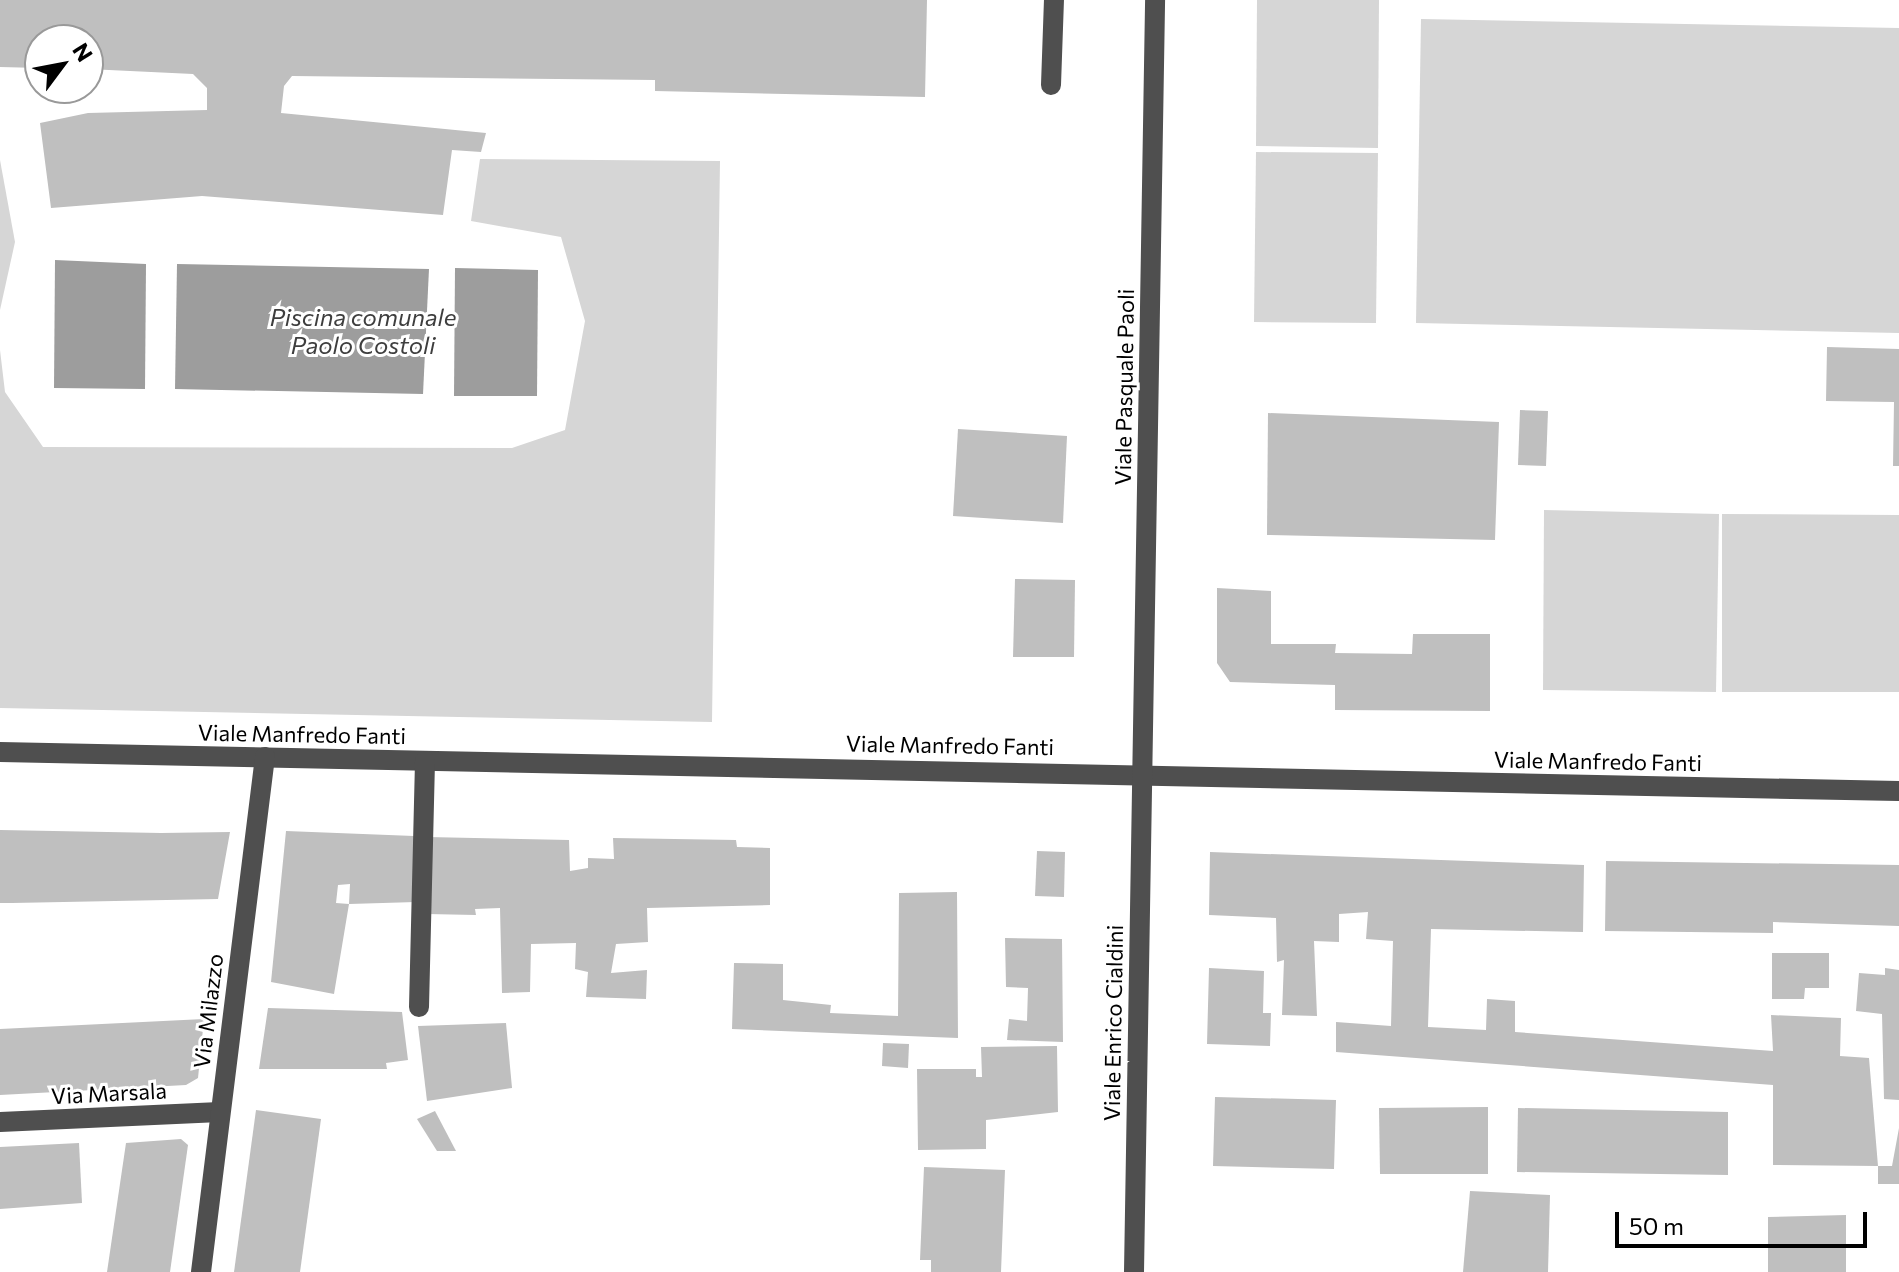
<!DOCTYPE html>
<style>
body{margin:0}
#map{position:relative;width:1899px;height:1272px;overflow:hidden;background:#fff;font-family:Commissioner,sans-serif}
div>[style]{position:absolute}
.green>*{inset:0;background:#d6d6d6}
.water>*{inset:0;background:#9d9d9d}
.building>*{inset:0;background:#bfbfbf}
.minor>*{height:20px;margin:-10px;padding:0 10px;transform-origin:10px;border-radius:10px;background:#4f4f4f}
span{translate:-50% -50%;white-space:nowrap;text-align:center;line-height:1.15;-webkit-text-stroke:6px #fff;paint-order:stroke}
.street-label{font-size:22px;color:#000}
.water-label{font-size:24px;color:#3e3e3e;font-style:italic}
.north{position:absolute;left:24px;top:24px;width:80px;height:80px;box-sizing:border-box;background:#fff;border:2px solid #999;border-radius:50%;rotate:58deg;font-size:22px;font-weight:700;line-height:32px;text-align:center;color:#000}
.north::after{content:'';display:block;margin:auto;width:28px;height:36px;background:#000;clip-path:polygon(50% 0,100% 100%,50% 72%,0 100%)}
.scale{position:absolute;left:1615px;top:1212px;width:252px;height:36px;box-sizing:border-box;border:4px solid #000;border-top:0;padding-left:10px;font-size:24px;line-height:28px;white-space:nowrap;color:#000;-webkit-text-stroke:6px #fff;paint-order:stroke}
</style>
<div id="map">
<div class="green">
<div style="clip-path:polygon(1257px 0,1379px 0,1378px 148px,1256px 146px)"></div>
<div style="clip-path:polygon(1421px 19px,1899px 28px,1899px 333px,1416px 323px)"></div>
<div style="clip-path:polygon(1256px 152px,1378px 153px,1376px 323px,1254px 322px)"></div>
<div style="clip-path:polygon(480px 159px,720px 161px,712px 722px,0 708px,0 350px,5px 392px,43px 447px,512px 448px,565px 430px,585px 321px,561px 237px,471px 221px)"></div>
<div style="clip-path:polygon(0 160px,15px 242px,0 310px)"></div>
<div style="clip-path:polygon(1544px 510px,1719px 514px,1716px 692px,1543px 690px)"></div>
<div style="clip-path:polygon(1722px 514px,1899px 515px,1899px 692px,1722px 692px)"></div>
</div>
<div class="water">
<div style="clip-path:polygon(55px 260px,146px 264px,145px 389px,54px 388px)"></div>
<div style="clip-path:polygon(177px 264px,429px 269px,423px 394px,175px 389px)"></div>
<div style="clip-path:polygon(455px 268px,538px 270px,537px 396px,454px 396px)"></div>
</div>
<div class="building">
<div style="clip-path:polygon(0 0,927px 0,925px 97px,655px 91px,655px 80px,292px 76px,284px 86px,281px 113px,486px 133px,481px 152px,452px 150px,443px 215px,202px 196px,51px 208px,40px 123px,88px 113px,207px 110px,207px 88px,193px 74px,88px 69px,88px 40px,40px 40px,40px 68px,0 67px)"></div>
<div style="clip-path:polygon(1827px 347px,1899px 349px,1899px 466px,1893px 466px,1894px 402px,1826px 401px)"></div>
<div style="clip-path:polygon(1520px 410px,1548px 411px,1546px 466px,1518px 465px)"></div>
<div style="clip-path:polygon(1268px 413px,1499px 422px,1495px 540px,1267px 535px)"></div>
<div style="clip-path:polygon(958px 429px,1067px 436px,1063px 523px,953px 516px)"></div>
<div style="clip-path:polygon(1015px 579px,1075px 580px,1074px 657px,1013px 657px)"></div>
<div style="clip-path:polygon(1217px 588px,1271px 591px,1271px 644px,1336px 644px,1335px 653px,1412px 654px,1413px 634px,1490px 634px,1490px 711px,1335px 710px,1335px 685px,1230px 682px,1217px 663px)"></div>
<div style="clip-path:polygon(0 830px,161px 833px,230px 832px,218px 899px,12px 903px,0 903px)"></div>
<div style="clip-path:polygon(evenodd,286px 831px,414px 836px,416px 902px,349px 904px,334px 994px,271px 982px,286px 831px,350px 884px,349px 904px,336px 903px,338px 885px,350px 884px)"></div>
<div style="clip-path:polygon(427px 837px,569px 840px,570px 871px,588px 868px,588px 858px,614px 859px,613px 838px,736px 840px,737px 847px,770px 848px,770px 905px,647px 908px,648px 942px,616px 944px,611px 973px,647px 970px,646px 999px,586px 997px,588px 972px,575px 969px,576px 943px,531px 944px,530px 992px,502px 993px,500px 908px,475px 909px,476px 915px,427px 914px)"></div>
<div style="clip-path:polygon(1037px 851px,1065px 852px,1064px 897px,1035px 896px)"></div>
<div style="clip-path:polygon(1210px 852px,1584px 865px,1583px 932px,1431px 929px,1428px 1027px,1486px 1030px,1487px 999px,1515px 1001px,1515px 1032px,1773px 1051px,1771px 1015px,1841px 1018px,1840px 1056px,1869px 1058px,1878px 1166px,1892px 1166px,1899px 1128px,1899px 1184px,1878px 1184px,1878px 1166px,1773px 1165px,1773px 1085px,1336px 1052px,1336px 1022px,1391px 1026px,1393px 941px,1366px 939px,1368px 912px,1339px 914px,1339px 942px,1314px 941px,1317px 1016px,1282px 1015px,1284px 960px,1277px 962px,1276px 918px,1209px 915px)"></div>
<div style="clip-path:polygon(1606px 861px,1899px 865px,1899px 926px,1773px 922px,1773px 933px,1605px 931px)"></div>
<div style="clip-path:polygon(957px 892px,958px 1038px,732px 1029px,734px 963px,783px 964px,783px 1000px,831px 1005px,830px 1013px,898px 1016px,899px 893px)"></div>
<div style="clip-path:polygon(1005px 938px,1062px 939px,1063px 1042px,1007px 1040px,1009px 1019px,1027px 1021px,1028px 988px,1006px 987px)"></div>
<div style="clip-path:polygon(1772px 953px,1829px 953px,1829px 988px,1805px 988px,1804px 999px,1772px 999px)"></div>
<div style="clip-path:polygon(1209px 968px,1264px 971px,1263px 1013px,1271px 1013px,1270px 1046px,1207px 1044px)"></div>
<div style="clip-path:polygon(1885px 968px,1899px 970px,1899px 1100px,1884px 1099px,1882px 1014px,1856px 1011px,1859px 973px,1885px 975px)"></div>
<div style="clip-path:polygon(268px 1008px,402px 1012px,408px 1060px,386px 1063px,387px 1069px,259px 1069px)"></div>
<div style="clip-path:polygon(204px 1019px,198px 1078px,186px 1085px,0 1095px,0 1029px)"></div>
<div style="clip-path:polygon(506px 1023px,512px 1088px,427px 1101px,418px 1026px)"></div>
<div style="clip-path:polygon(883px 1043px,909px 1044px,908px 1068px,882px 1066px)"></div>
<div style="clip-path:polygon(1057px 1046px,1058px 1112px,986px 1120px,986px 1149px,918px 1150px,917px 1069px,976px 1069px,976px 1077px,982px 1077px,981px 1047px)"></div>
<div style="clip-path:polygon(1215px 1097px,1336px 1100px,1334px 1169px,1213px 1166px)"></div>
<div style="clip-path:polygon(1488px 1107px,1488px 1174px,1380px 1174px,1379px 1108px)"></div>
<div style="clip-path:polygon(1518px 1108px,1728px 1112px,1728px 1175px,1517px 1172px)"></div>
<div style="clip-path:polygon(256px 1110px,321px 1119px,300px 1272px,234px 1272px)"></div>
<div style="clip-path:polygon(435px 1111px,456px 1151px,437px 1151px,417px 1119px)"></div>
<div style="clip-path:polygon(181px 1139px,188px 1145px,170px 1272px,107px 1272px,126px 1143px)"></div>
<div style="clip-path:polygon(79px 1143px,82px 1203px,0 1209px,0 1147px)"></div>
<div style="clip-path:polygon(924px 1167px,1005px 1170px,1001px 1272px,931px 1272px,931px 1260px,920px 1260px)"></div>
<div style="clip-path:polygon(1470px 1191px,1550px 1195px,1548px 1272px,1463px 1272px)"></div>
<div style="clip-path:polygon(1846px 1215px,1846px 1272px,1768px 1272px,1768px 1217px)"></div>
</div>
<div class="minor">
<div style="left:1051px;top:85px;width:85px;rotate:-88deg"></div>
<div style="left:0;top:752px;width:1899px;rotate:1.18deg"></div>
<div style="left:419px;top:1007px;width:246px;rotate:-88.6deg"></div>
<div style="left:0;top:1122px;width:220px;rotate:-2.6deg"></div>
<div style="left:201px;top:1272px;width:519px;rotate:-82.92deg"></div>
<div style="left:1134px;top:1272px;width:1272px;rotate:-89.05deg"></div>
</div>
<div class="street-label">
<span style="left:1124px;top:387px;rotate:-89deg">Viale Pasquale Paoli</span>
<span style="left:302px;top:734px;rotate:1deg">Viale Manfredo Fanti</span>
<span style="left:950px;top:745px;rotate:1deg">Viale Manfredo Fanti</span>
<span style="left:1598px;top:761px;rotate:1deg">Viale Manfredo Fanti</span>
<span style="left:208px;top:1011px;rotate:-83deg">Via Milazzo</span>
<span style="left:1113px;top:1023px;rotate:-89deg">Viale Enrico Cialdini</span>
<span style="left:109px;top:1093px;rotate:-3deg">Via Marsala</span>
</div>
<div class="water-label">
<span style="left:363px;top:331px">Piscina comunale<br>Paolo Costoli</span>
</div>
<div class="north">N</div>
<div class="scale">50 m</div>
</div>
